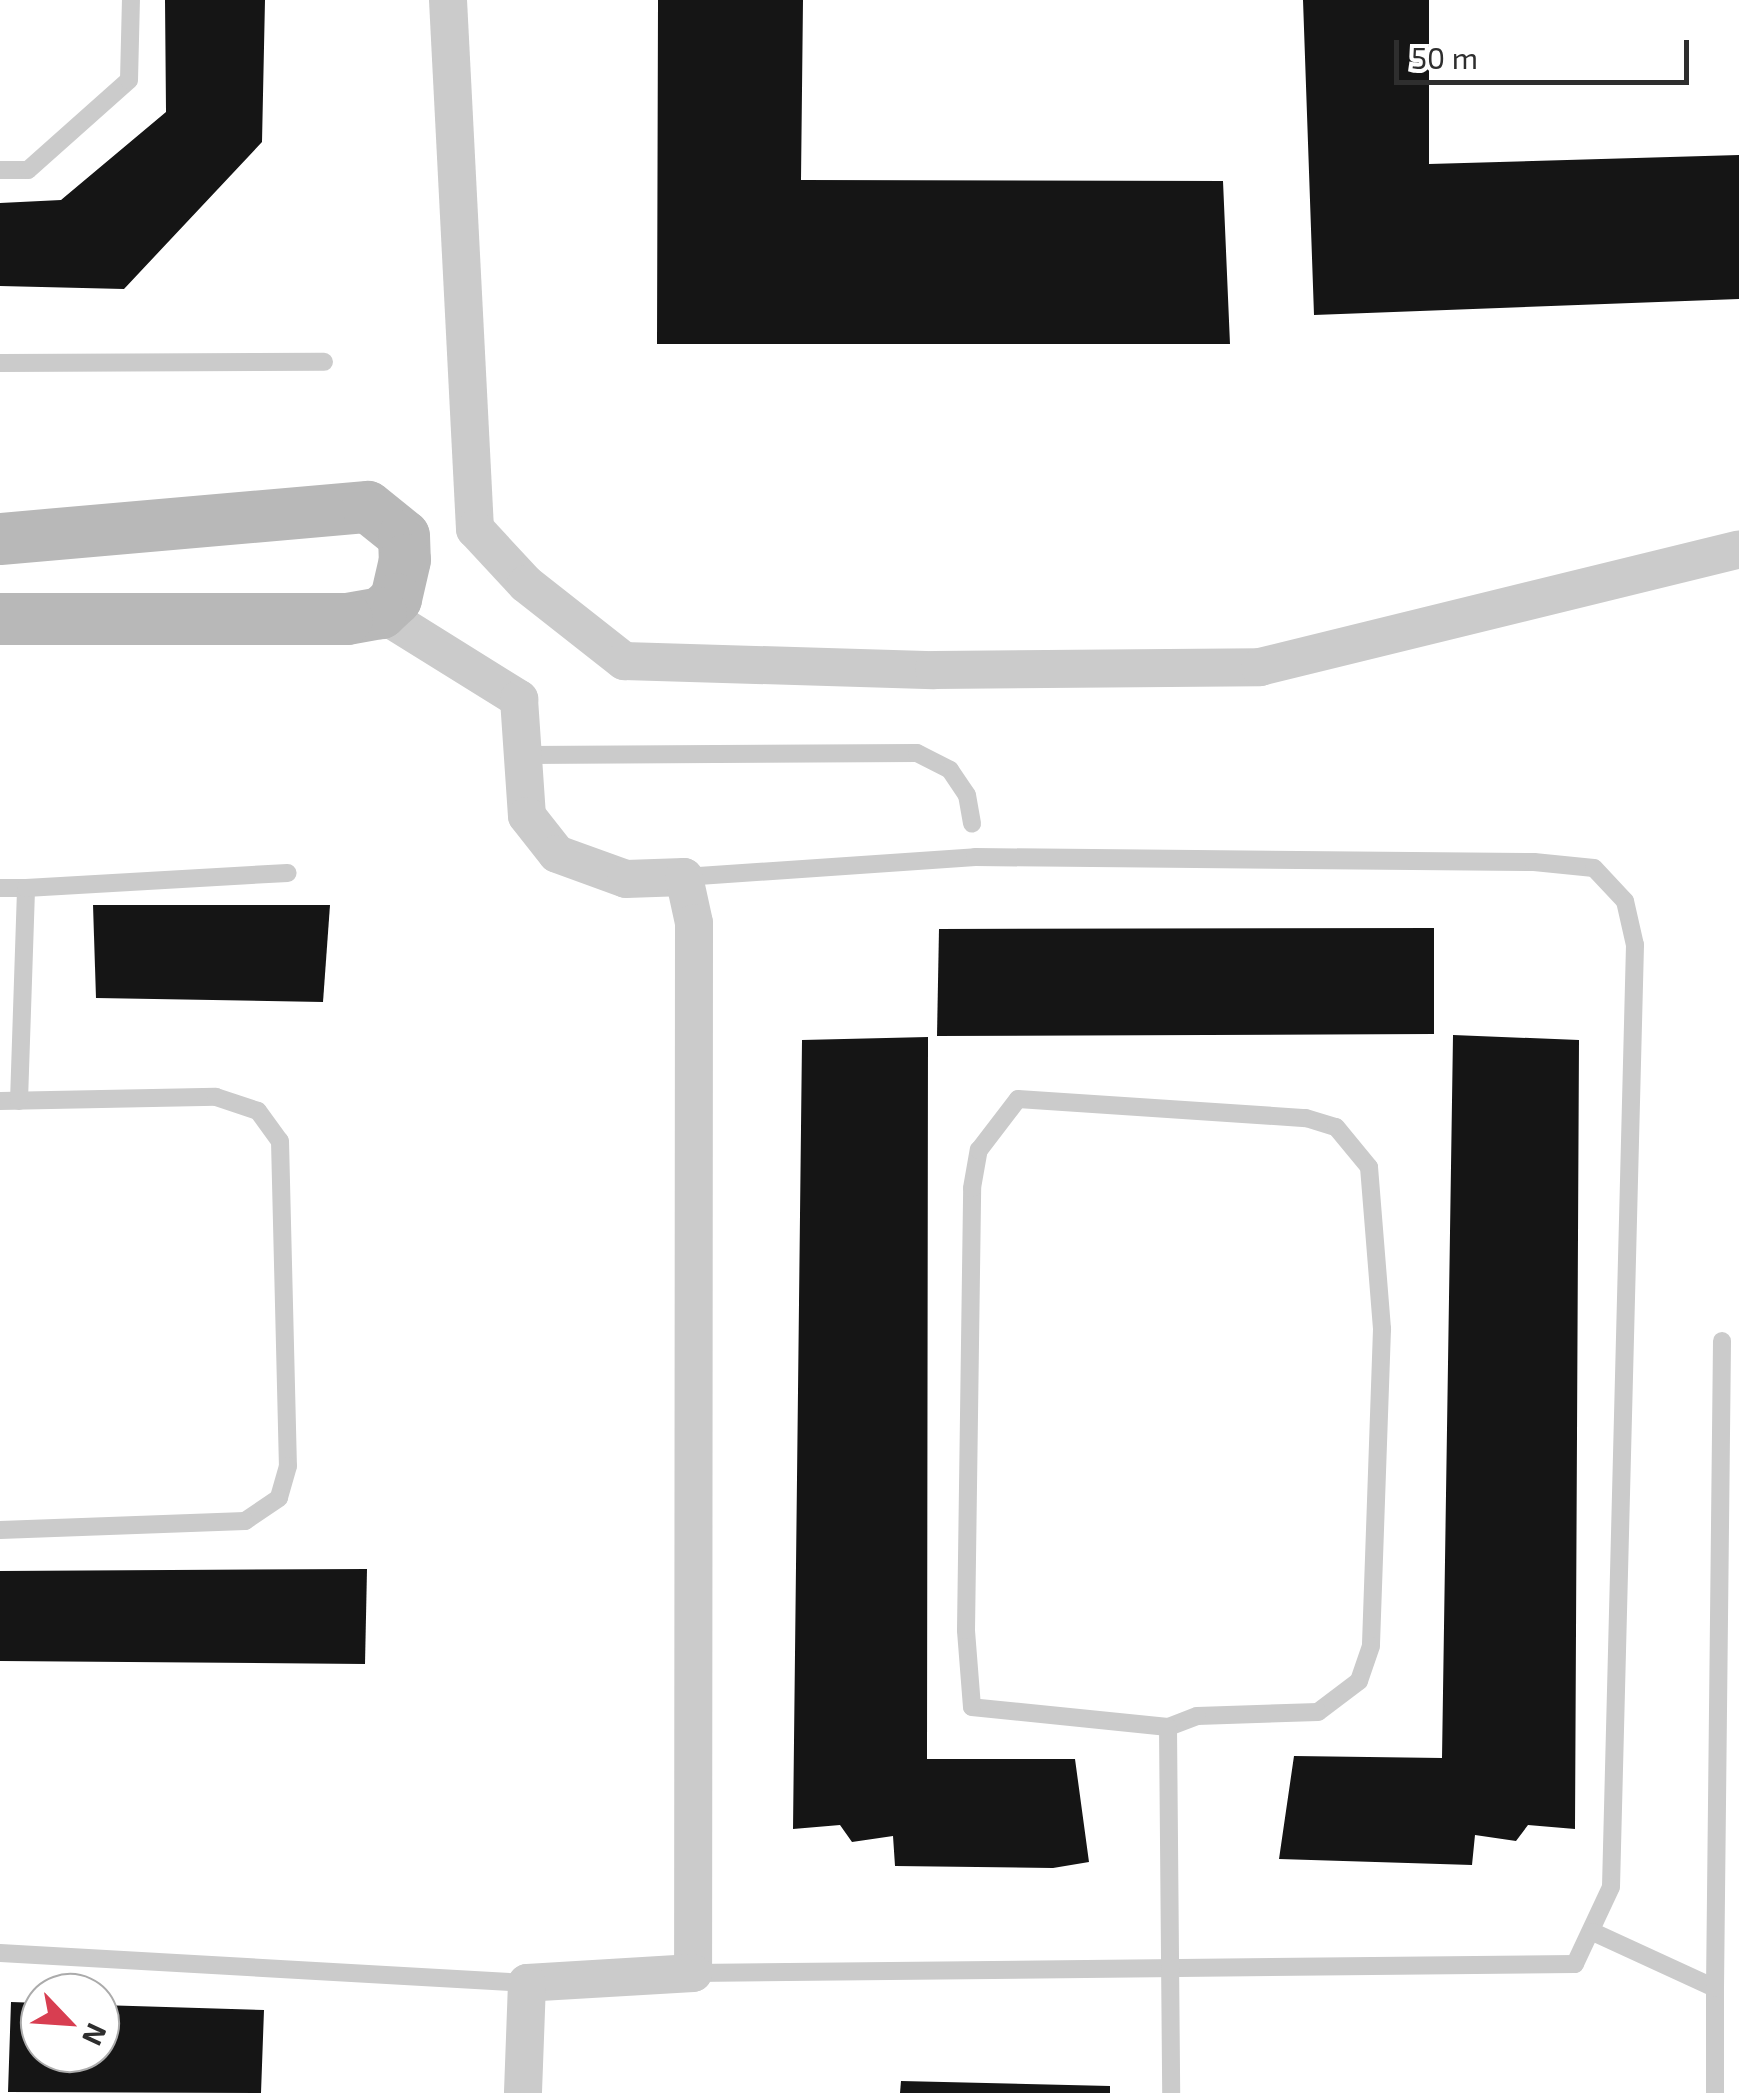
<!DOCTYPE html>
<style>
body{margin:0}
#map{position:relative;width:1739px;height:2093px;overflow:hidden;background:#fff;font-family:"Exo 2",sans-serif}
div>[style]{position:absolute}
.building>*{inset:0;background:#151515}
.lane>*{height:18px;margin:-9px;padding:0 9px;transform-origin:9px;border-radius:9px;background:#cbcbcb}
.street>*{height:38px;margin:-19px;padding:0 19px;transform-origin:19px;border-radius:19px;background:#cbcbcb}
.secondary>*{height:52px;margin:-26px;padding:0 26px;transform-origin:26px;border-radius:26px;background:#b8b8b8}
span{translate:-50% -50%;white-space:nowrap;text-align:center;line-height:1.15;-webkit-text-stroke:10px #fff;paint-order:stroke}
.north{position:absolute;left:20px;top:1973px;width:100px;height:100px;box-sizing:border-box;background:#fff;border:2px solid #ababab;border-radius:50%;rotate:115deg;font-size:28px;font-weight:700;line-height:40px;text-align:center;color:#2e2e2e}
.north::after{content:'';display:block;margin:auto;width:35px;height:45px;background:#d83e51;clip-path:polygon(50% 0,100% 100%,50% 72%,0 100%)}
.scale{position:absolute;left:1394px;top:40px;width:295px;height:45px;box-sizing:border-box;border:5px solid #2e2e2e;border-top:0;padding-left:12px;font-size:30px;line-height:35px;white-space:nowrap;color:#2e2e2e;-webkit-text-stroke:8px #fff;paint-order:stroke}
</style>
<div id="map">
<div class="building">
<div style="clip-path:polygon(165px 0,265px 0,262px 142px,124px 289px,0 286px,0 203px,61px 200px,166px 112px)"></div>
<div style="clip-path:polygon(658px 0,803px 0,801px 180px,1223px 181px,1230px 344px,657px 344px)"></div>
<div style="clip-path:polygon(1303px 0,1429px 0,1429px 164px,1739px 155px,1739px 299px,1314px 315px)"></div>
<div style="clip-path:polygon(93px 905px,330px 905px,323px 1002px,96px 998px)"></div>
<div style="clip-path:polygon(1434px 928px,1434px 1034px,937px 1036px,939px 929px)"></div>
<div style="clip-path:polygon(1453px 1035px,1579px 1040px,1575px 1829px,1528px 1825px,1516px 1841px,1475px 1835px,1472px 1865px,1279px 1859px,1294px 1756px,1442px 1758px)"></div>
<div style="clip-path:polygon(928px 1037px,927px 1759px,1075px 1759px,1089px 1862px,1053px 1868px,895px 1866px,893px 1836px,852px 1842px,840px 1825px,793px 1829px,802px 1040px)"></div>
<div style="clip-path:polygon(367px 1569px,365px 1664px,0 1661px,0 1571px)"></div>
<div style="clip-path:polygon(11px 2002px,40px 2003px,40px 2053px,100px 2053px,100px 2005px,264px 2010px,261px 2093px,8px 2092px)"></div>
<div style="clip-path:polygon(901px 2081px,1110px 2086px,1110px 2093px,900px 2093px)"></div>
</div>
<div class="lane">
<div style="left:0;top:170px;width:28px"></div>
<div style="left:28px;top:170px;width:135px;rotate:-41.7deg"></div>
<div style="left:129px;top:80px;width:80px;rotate:-88.6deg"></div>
<div style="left:0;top:363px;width:324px;rotate:-0.2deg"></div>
<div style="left:525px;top:755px;width:392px;rotate:-0.3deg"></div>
<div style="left:917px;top:753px;width:37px;rotate:27deg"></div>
<div style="left:950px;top:770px;width:30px;rotate:56deg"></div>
<div style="left:967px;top:795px;width:29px;rotate:80deg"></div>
<div style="left:684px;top:877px;width:292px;rotate:-3.9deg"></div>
<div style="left:975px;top:857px;width:559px;rotate:0.51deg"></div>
<div style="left:1534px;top:862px;width:60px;rotate:5.7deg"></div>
<div style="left:1594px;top:868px;width:45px;rotate:46.8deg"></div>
<div style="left:1625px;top:901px;width:45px;rotate:77.2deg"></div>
<div style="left:1635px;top:945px;width:942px;rotate:91.46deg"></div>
<div style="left:1611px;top:1887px;width:85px;rotate:115.1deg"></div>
<div style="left:1575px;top:1964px;width:882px;rotate:179.42deg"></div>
<div style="left:0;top:888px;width:26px"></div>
<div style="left:1018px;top:1099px;width:289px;rotate:3.8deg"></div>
<div style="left:1306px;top:1118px;width:31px;rotate:17deg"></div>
<div style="left:1336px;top:1127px;width:52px;rotate:50.5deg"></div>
<div style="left:1369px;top:1167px;width:163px;rotate:85.4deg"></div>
<div style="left:1382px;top:1329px;width:317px;rotate:92deg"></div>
<div style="left:1371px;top:1646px;width:37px;rotate:109deg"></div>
<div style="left:1359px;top:1681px;width:51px;rotate:142.9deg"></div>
<div style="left:1318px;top:1712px;width:121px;rotate:178.1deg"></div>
<div style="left:1197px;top:1716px;width:31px;rotate:159deg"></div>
<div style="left:1168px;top:1727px;width:197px;rotate:-174.2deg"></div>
<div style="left:972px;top:1707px;width:77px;rotate:-94.5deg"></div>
<div style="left:966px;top:1630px;width:442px;rotate:-89.2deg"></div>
<div style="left:972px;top:1188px;width:39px;rotate:-80deg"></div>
<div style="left:979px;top:1150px;width:64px;rotate:-52.6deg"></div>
<div style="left:0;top:1101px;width:216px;rotate:-1.1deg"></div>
<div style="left:216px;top:1097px;width:44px;rotate:18.4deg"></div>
<div style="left:258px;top:1111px;width:37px;rotate:54deg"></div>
<div style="left:280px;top:1141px;width:325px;rotate:88.6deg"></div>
<div style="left:288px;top:1466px;width:33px;rotate:106deg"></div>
<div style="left:279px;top:1498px;width:41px;rotate:145.9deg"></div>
<div style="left:245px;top:1521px;width:245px;rotate:177.9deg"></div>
<div style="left:19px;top:1101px;width:213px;rotate:-88.1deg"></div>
<div style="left:26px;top:888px;width:262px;rotate:-3.3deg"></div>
<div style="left:1168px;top:1727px;width:366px;rotate:89.5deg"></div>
<div style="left:1593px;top:1932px;width:134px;rotate:24.7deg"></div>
<div style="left:1715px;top:1988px;width:105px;rotate:90deg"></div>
<div style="left:0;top:1953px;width:528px;rotate:3.26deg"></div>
<div style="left:1715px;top:1988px;width:647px;rotate:-89.38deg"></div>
</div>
<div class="street">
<div style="left:448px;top:0;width:530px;rotate:87.08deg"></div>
<div style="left:475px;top:529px;width:75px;rotate:47.2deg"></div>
<div style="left:526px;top:584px;width:125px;rotate:38.2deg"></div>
<div style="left:624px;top:661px;width:310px;rotate:1.7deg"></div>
<div style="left:934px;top:670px;width:326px;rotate:-0.5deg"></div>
<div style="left:1260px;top:667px;width:493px;rotate:-13.8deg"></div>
<div style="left:381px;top:613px;width:163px;rotate:31.9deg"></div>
<div style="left:519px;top:699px;width:117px;rotate:86.1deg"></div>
<div style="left:527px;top:816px;width:48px;rotate:51.7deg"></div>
<div style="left:557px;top:854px;width:73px;rotate:19.9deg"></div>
<div style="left:626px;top:879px;width:58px;rotate:-2deg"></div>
<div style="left:684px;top:877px;width:47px;rotate:77.7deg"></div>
<div style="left:694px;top:923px;width:1050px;rotate:90.05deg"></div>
<div style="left:693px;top:1973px;width:166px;rotate:176.6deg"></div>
<div style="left:527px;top:1983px;width:110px;rotate:92.1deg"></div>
</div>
<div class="secondary">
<div style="left:0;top:539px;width:369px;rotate:-5deg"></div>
<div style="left:368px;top:507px;width:46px;rotate:38.9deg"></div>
<div style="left:404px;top:536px;width:24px;rotate:88deg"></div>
<div style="left:405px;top:560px;width:40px;rotate:103deg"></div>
<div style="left:396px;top:599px;width:21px;rotate:137deg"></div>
<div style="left:381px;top:613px;width:35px;rotate:170deg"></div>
<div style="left:347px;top:619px;width:347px;rotate:180deg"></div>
</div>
<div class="north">N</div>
<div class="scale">50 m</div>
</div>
